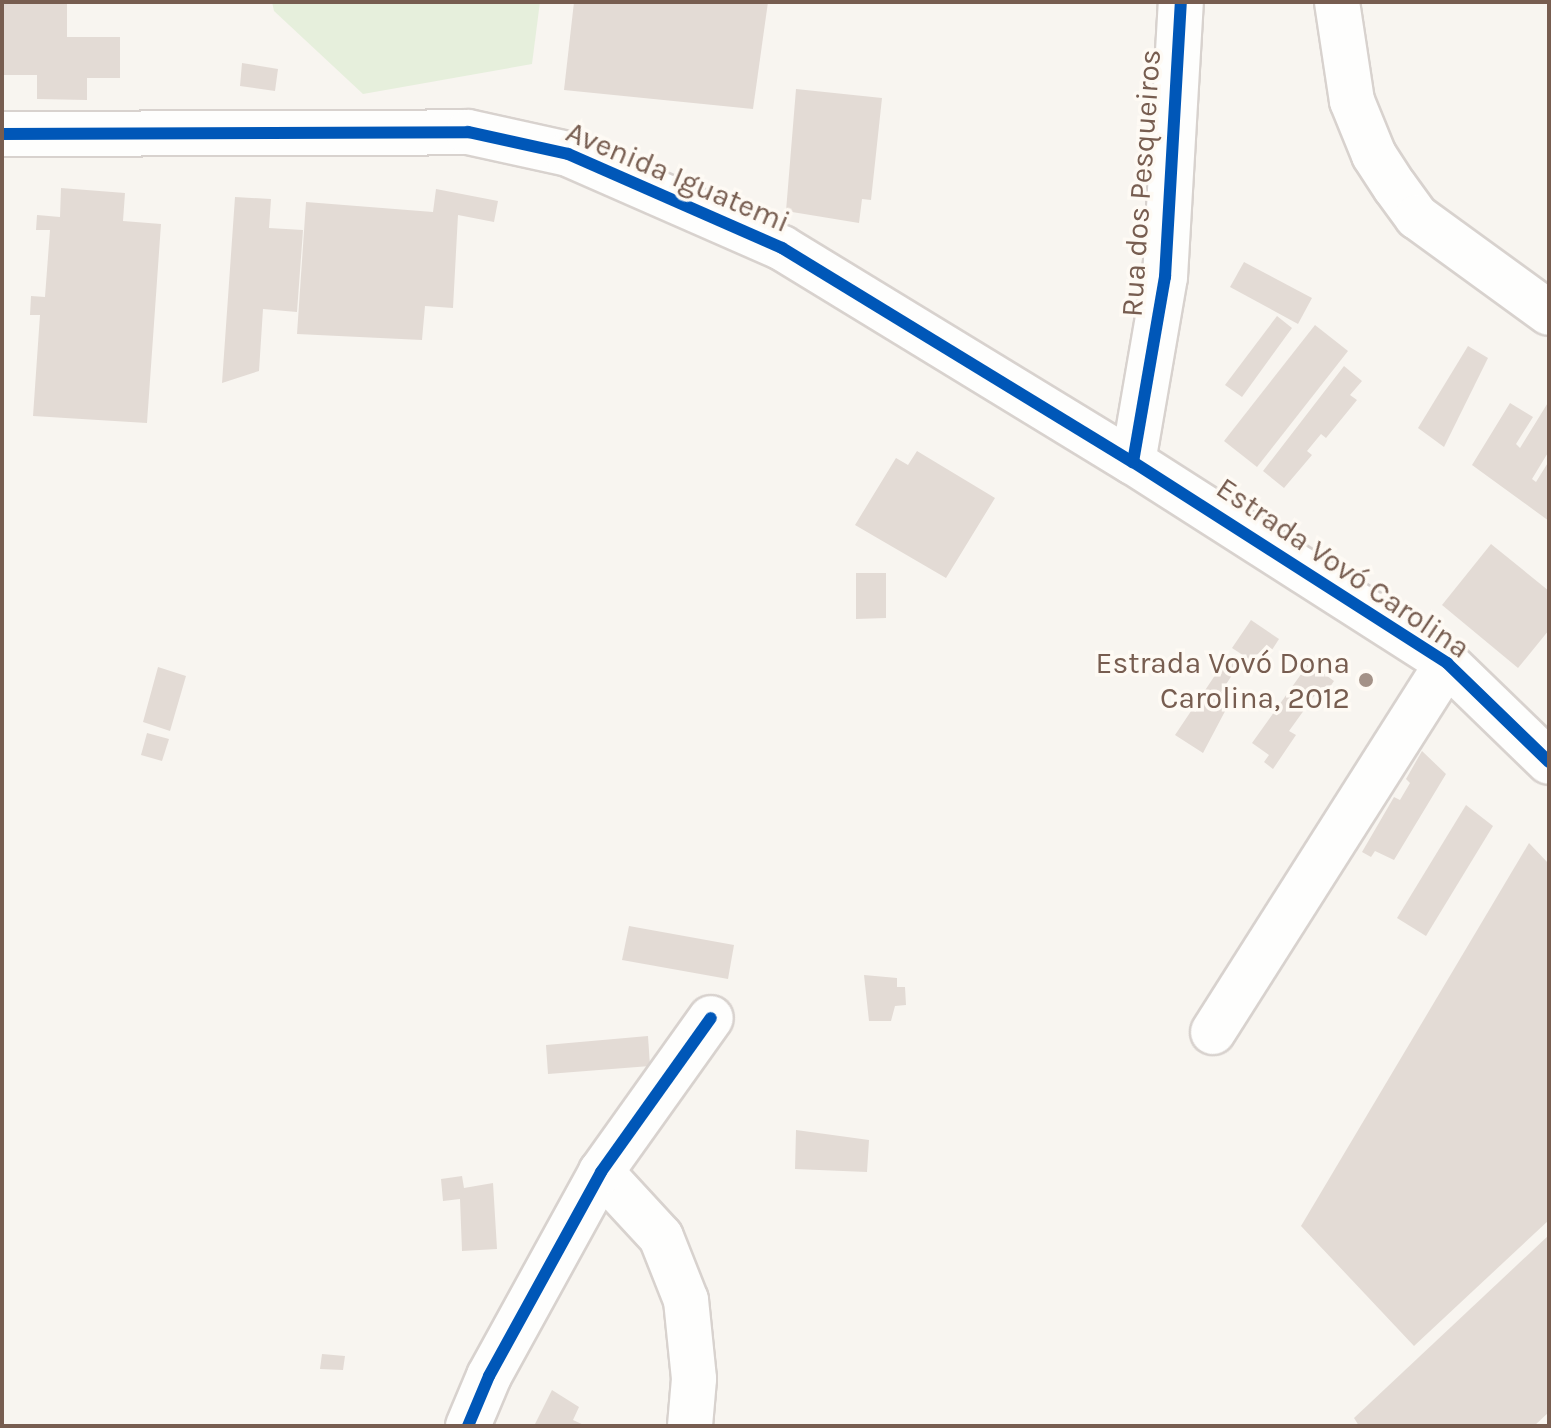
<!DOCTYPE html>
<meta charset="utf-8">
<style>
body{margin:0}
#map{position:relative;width:1551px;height:1428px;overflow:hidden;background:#f8f5f0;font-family:Karla,sans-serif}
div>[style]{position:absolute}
.green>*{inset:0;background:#e6efdc}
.building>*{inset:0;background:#e3dbd5}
.roads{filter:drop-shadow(2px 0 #d8d2ce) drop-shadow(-2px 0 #d8d2ce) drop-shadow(0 2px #d8d2ce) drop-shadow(0 -2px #d8d2ce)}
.minor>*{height:44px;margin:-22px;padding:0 22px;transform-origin:22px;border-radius:22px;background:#fefefd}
.cycleway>*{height:12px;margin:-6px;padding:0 6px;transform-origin:6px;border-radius:6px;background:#0057b8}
.dots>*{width:22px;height:22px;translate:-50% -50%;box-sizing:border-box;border:4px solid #fefaf4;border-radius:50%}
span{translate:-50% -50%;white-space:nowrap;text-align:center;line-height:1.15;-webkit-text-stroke:7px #fefaf4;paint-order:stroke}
.street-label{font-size:30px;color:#775d50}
.poi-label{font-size:30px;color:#775d50}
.right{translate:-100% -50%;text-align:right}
.frame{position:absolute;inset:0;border:4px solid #775d50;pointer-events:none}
</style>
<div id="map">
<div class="green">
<div style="clip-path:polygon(272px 2px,540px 2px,532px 64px,363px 94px,274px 11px)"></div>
</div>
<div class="building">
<div style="clip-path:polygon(2px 2px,67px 2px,67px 37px,120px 37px,120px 78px,87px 78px,87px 100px,37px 99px,37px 75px,2px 75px)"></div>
<div style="clip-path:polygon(574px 2px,768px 2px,753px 109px,564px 90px)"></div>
<div style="clip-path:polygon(242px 63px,278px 69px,275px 91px,240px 86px)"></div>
<div style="clip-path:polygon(796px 89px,882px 98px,871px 200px,862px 199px,859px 223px,786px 211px)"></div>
<div style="clip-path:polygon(61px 188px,125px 193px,123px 221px,161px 224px,147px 423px,33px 416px,40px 315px,30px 315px,31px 296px,45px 297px,50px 230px,36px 230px,37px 215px,60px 217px)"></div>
<div style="clip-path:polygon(436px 189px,498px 201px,494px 222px,458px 215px,453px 308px,425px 306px,422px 340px,297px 334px,306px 202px,433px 212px)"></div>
<div style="clip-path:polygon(235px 197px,271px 199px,269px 228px,303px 230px,297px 312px,263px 309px,259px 371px,222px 383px)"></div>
<div style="clip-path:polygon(1244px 262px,1312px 298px,1298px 324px,1230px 287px)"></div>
<div style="clip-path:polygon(1277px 316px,1292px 328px,1242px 397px,1225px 385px)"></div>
<div style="clip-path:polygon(1315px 325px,1348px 351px,1257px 467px,1224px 441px)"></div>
<div style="clip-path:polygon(1468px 346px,1488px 358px,1444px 447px,1418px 428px)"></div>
<div style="clip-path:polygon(1344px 366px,1362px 381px,1350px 395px,1357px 400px,1326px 438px,1321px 434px,1307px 451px,1312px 455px,1284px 488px,1263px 471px)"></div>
<div style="clip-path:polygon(1549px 401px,1549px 451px,1532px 479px,1536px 482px,1549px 461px,1549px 521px,1472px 465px,1510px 403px,1533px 417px,1516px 444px,1520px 448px)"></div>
<div style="clip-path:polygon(917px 451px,995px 498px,946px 578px,855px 525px,896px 458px,908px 465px)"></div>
<div style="clip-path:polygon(1491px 544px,1549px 591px,1549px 630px,1518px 668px,1442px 605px)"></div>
<div style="clip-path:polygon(856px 573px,886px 573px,886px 618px,856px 619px)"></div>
<div style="clip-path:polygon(1251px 620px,1279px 639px,1261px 667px,1232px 648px)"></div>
<div style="clip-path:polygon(1228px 656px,1240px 663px,1221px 692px,1232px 698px,1203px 753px,1175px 735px)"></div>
<div style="clip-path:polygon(1309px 663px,1334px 681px,1321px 700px,1315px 695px,1289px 731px,1296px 735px,1273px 769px,1264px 762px,1269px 755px,1252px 743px)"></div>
<div style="clip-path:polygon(158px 667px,186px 676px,170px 731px,143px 722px)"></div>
<div style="clip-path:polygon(147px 733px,169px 739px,162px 761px,141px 755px)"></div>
<div style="clip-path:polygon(1422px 751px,1446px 774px,1394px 860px,1375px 851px,1371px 857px,1362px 852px,1394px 797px,1400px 800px,1410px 783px,1406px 779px)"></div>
<div style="clip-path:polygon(1466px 805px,1493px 826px,1426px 936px,1397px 918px)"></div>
<div style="clip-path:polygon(1529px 843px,1549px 864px,1549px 1220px,1414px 1346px,1301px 1226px)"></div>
<div style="clip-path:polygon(629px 926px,734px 945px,728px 979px,622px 960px)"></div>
<div style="clip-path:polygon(864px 975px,897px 978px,897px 987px,905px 987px,906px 1005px,895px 1006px,891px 1021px,869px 1021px)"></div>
<div style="clip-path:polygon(648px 1036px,650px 1066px,548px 1074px,546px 1045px)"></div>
<div style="clip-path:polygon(796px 1130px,869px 1140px,867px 1172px,795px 1169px)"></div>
<div style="clip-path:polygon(462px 1176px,464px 1188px,493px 1183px,497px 1249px,462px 1251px,460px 1199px,443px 1201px,441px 1179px)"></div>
<div style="clip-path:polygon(1549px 1235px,1549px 1412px,1534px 1426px,1359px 1426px,1354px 1418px)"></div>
<div style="clip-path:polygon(322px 1354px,345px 1356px,343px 1370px,320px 1369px)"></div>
<div style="clip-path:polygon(552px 1390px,579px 1407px,573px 1420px,586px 1426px,534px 1426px)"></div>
</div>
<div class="roads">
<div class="minor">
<div style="left:1337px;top:2px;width:100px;rotate:81.4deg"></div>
<div style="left:1352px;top:101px;width:58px;rotate:67.8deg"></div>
<div style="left:1374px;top:155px;width:38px;rotate:57deg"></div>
<div style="left:1395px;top:187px;width:37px;rotate:54deg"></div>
<div style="left:1417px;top:217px;width:163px;rotate:36deg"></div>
<div style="left:2px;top:134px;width:466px;rotate:-0.2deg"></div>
<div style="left:468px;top:132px;width:102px;rotate:12.4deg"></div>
<div style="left:568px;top:154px;width:234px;rotate:23.7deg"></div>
<div style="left:782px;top:248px;width:411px;rotate:31.4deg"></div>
<div style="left:1133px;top:462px;width:373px;rotate:32.6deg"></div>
<div style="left:1447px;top:663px;width:142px;rotate:44.1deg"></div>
<div style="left:1133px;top:462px;width:188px;rotate:-80.2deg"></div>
<div style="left:1165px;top:277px;width:275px;rotate:-86.7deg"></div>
<div style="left:1213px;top:1032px;width:437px;rotate:-57.6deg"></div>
<div style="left:601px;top:1172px;width:88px;rotate:47.3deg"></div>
<div style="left:661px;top:1237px;width:68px;rotate:68.4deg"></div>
<div style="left:686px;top:1300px;width:79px;rotate:84.2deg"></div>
<div style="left:694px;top:1379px;width:47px;rotate:94.9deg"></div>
<div style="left:468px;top:1426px;width:54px;rotate:-67.2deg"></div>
<div style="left:489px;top:1376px;width:233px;rotate:-61.2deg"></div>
<div style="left:601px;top:1172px;width:189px;rotate:-54.5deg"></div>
</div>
</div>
<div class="cycleway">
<div style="left:2px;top:134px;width:466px;rotate:-0.2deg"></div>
<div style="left:468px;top:132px;width:102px;rotate:12.4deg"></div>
<div style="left:568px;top:154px;width:234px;rotate:23.7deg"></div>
<div style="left:782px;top:248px;width:411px;rotate:31.4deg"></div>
<div style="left:1133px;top:462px;width:373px;rotate:32.6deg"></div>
<div style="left:1447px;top:663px;width:142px;rotate:44.1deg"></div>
<div style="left:1133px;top:462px;width:188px;rotate:-80.2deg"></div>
<div style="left:1165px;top:277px;width:275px;rotate:-86.7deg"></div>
<div style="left:468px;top:1426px;width:54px;rotate:-67.2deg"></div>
<div style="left:489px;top:1376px;width:233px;rotate:-61.2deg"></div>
<div style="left:601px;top:1172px;width:189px;rotate:-54.5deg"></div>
</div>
<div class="dots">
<div style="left:1366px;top:680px;background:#a49288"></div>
</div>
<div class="street-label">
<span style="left:678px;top:177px;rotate:23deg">Avenida Iguatemi</span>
<span style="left:1141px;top:183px;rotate:-86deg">Rua dos Pesqueiros</span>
<span style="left:1343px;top:568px;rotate:34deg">Estrada Vovó Carolina</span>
</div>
<div class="poi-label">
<span class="right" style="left:1350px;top:680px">Estrada Vovó Dona<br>Carolina, 2012</span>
</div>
<div class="frame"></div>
</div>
